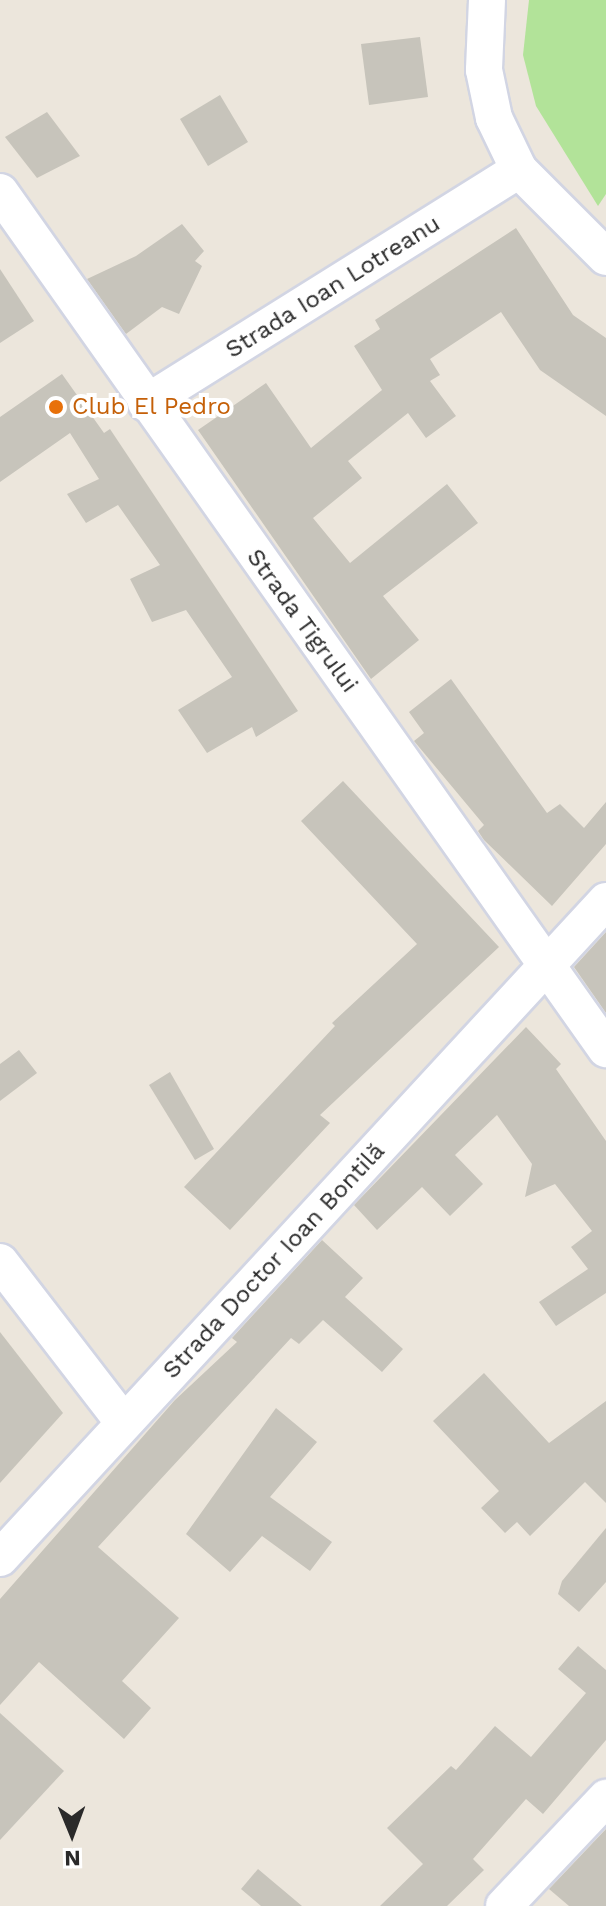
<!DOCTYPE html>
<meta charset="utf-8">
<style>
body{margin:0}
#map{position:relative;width:606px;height:1906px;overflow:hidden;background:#ece6dc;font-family:"Work Sans",sans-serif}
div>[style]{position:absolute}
.green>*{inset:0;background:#b2e399}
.building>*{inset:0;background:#c7c4bb}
.roads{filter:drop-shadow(2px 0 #d2d5e3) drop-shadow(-2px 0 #d2d5e3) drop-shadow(0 2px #d2d5e3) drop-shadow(0 -2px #d2d5e3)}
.minor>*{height:36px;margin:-18px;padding:0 18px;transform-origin:18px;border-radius:18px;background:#fff}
.dots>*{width:22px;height:22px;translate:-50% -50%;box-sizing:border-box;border:4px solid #fff;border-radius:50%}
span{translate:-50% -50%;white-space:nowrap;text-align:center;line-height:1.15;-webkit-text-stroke:8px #fff;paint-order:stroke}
.street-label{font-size:24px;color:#2a2a2a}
.food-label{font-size:24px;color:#c56008}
.left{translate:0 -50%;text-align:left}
.north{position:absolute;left:32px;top:1794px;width:80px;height:80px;-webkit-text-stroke:6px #fff;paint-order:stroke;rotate:179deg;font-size:22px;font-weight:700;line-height:32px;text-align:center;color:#2a2a2a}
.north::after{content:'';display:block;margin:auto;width:28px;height:36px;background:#2a2a2a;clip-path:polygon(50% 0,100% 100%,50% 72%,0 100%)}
</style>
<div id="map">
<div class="green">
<div style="clip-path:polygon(529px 0,606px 0,606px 194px,598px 206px,536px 106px,523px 55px)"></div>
</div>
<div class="building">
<div style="clip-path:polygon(420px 37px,428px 97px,369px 105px,361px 44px)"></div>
<div style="clip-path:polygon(220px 95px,248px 142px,208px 166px,180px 119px)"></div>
<div style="clip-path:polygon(47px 112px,80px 156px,37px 178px,5px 137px)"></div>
<div style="clip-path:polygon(182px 224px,204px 251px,195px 261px,202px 266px,179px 314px,162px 307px,126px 334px,87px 279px,136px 256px)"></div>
<div style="clip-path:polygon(516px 228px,573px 315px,606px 338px,606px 416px,540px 370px,501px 312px,430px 359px,440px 375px,430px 381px,456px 416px,426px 438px,408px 413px,348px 461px,362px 478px,313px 518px,350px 563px,447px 484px,478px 523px,383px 596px,419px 640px,371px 679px,198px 430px,266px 383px,311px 448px,382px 390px,354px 346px,380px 329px,375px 320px)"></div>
<div style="clip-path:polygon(0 269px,34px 321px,0 343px)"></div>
<div style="clip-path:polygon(62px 374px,104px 433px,110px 429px,298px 711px,256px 737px,252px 727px,207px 753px,178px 710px,232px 677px,186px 610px,152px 622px,130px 579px,160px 565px,118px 505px,86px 523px,67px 494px,99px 479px,70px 433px,0 482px,0 417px)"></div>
<div style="clip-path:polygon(451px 679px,547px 813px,560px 804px,584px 828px,606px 802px,606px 844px,552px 906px,484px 840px,478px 831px,484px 825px,414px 741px,424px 733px,409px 712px)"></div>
<div style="clip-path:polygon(343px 781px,499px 947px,320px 1115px,330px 1123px,230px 1230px,184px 1187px,335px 1026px,332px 1023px,417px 944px,301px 821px)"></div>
<div style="clip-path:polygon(606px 932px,606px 1013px,574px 967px)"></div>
<div style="clip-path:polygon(526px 1027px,561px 1064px,556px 1069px,606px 1141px,606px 1293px,556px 1326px,539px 1302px,588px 1269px,571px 1247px,592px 1231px,555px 1184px,525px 1197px,532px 1164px,497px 1115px,455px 1155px,483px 1184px,450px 1216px,422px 1187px,377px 1230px,354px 1205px)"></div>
<div style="clip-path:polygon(19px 1050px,37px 1073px,0 1101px,0 1064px)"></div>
<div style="clip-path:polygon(170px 1072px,214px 1149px,195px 1160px,149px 1085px)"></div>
<div style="clip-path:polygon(322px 1240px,363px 1278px,345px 1297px,403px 1349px,382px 1372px,323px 1320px,299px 1344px,291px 1338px,98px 1547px,179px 1618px,122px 1681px,151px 1708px,124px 1739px,39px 1662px,0 1705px,0 1599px,175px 1400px,237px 1342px,232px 1338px)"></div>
<div style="clip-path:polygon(0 1332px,63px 1413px,0 1483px)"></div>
<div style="clip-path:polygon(484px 1373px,549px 1443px,606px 1401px,606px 1503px,585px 1482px,530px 1536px,517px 1522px,505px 1533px,481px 1508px,499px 1491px,433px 1421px)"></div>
<div style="clip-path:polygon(276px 1408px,317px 1442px,270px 1497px,332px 1542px,310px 1571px,262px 1536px,230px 1572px,186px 1534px)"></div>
<div style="clip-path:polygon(606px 1528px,606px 1582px,579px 1612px,558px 1594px,562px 1581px)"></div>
<div style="clip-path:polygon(578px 1646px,606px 1670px,606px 1740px,543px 1814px,526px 1799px,473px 1859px,484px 1870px,447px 1906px,380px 1906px,423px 1864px,387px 1828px,451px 1766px,456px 1770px,495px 1726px,531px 1757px,586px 1693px,558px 1669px)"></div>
<div style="clip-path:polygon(0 1713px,64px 1771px,0 1840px)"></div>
<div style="clip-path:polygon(606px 1829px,606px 1906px,569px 1906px,549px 1889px)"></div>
<div style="clip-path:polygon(258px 1869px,302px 1906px,261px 1906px,241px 1889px)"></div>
</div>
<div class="roads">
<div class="minor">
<div style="left:487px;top:0;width:70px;rotate:92.5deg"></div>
<div style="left:484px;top:70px;width:49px;rotate:78.2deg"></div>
<div style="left:494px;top:118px;width:58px;rotate:64.3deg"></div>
<div style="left:519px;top:170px;width:123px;rotate:45deg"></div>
<div style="left:0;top:192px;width:1050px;rotate:54.74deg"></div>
<div style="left:146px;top:403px;width:440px;rotate:-32deg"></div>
<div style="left:0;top:1262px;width:203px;rotate:52.4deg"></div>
<div style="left:0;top:1558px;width:894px;rotate:-47.31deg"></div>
<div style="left:504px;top:1906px;width:149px;rotate:-46.6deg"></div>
</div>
</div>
<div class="dots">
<div style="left:56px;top:407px;background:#e8710a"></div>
</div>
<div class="street-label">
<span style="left:333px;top:287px;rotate:-32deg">Strada Ioan Lotreanu</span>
<span style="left:302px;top:621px;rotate:54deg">Strada Tigrului</span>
<span style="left:274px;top:1261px;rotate:-47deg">Strada Doctor Ioan Bontilă</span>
</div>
<div class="food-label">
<span class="left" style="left:72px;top:407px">Club El Pedro</span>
</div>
<div class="north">N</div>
</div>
